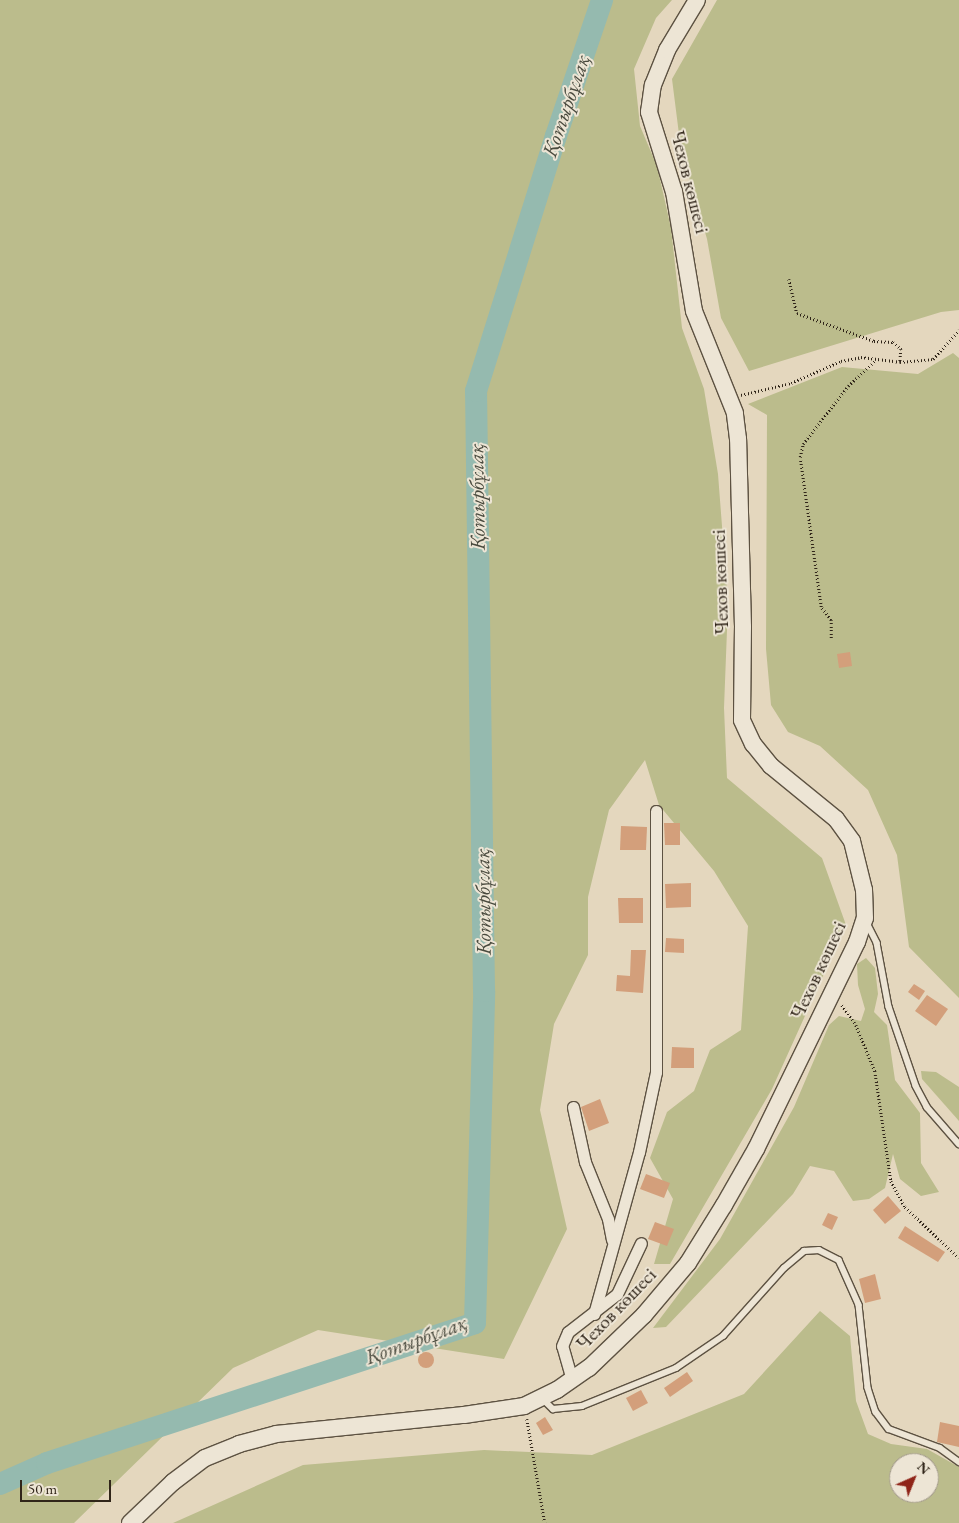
<!DOCTYPE html>
<meta charset="utf-8">
<style>
body{margin:0}
#map{position:relative;width:959px;height:1523px;overflow:hidden;background:#e4d7be;font-family:"EB Garamond",serif}
div>[style]{position:absolute}
.green>*{inset:0;background:#bbbc8c}
.river>*{height:22px;margin:-11px;padding:0 11px;transform-origin:11px;border-radius:11px;background:#95baaf}
.building>*{inset:0;background:#d39f7b}
.round{border-radius:50%}
.path>*{height:2.5px;margin-top:-1.25px;transform-origin:0;background:repeating-linear-gradient(90deg,#302519 0 1px,transparent 0 3.5px)}
.roads{filter:drop-shadow(1px 0 #5d5242) drop-shadow(-1px 0 #5d5242) drop-shadow(0 1px #5d5242) drop-shadow(0 -1px #5d5242)}
.lane>*{height:5.5px;margin:-2.75px;padding:0 2.75px;transform-origin:2.75px;border-radius:2.75px;background:#ede5d5}
.street>*{height:11px;margin:-5.5px;padding:0 5.5px;transform-origin:5.5px;border-radius:5.5px;background:#ede5d5}
.secondary>*{height:16px;margin:-8px;padding:0 8px;transform-origin:8px;border-radius:8px;background:#ede5d5}
span{translate:-50% -50%;white-space:nowrap;text-align:center;line-height:1.15;-webkit-text-stroke:4px #ede5d5;paint-order:stroke}
.street-label{font-size:20px;color:#302519}
.water-label{font-size:21px;color:#494a3e;font-style:italic}
.north{position:absolute;left:889px;top:1453px;width:50px;height:50px;box-sizing:border-box;background:#ede5d5;border:1px solid #a1988a;border-radius:50%;rotate:44deg;font-size:14px;font-weight:700;line-height:20px;text-align:center;color:#302519}
.north::after{content:'';display:block;margin:auto;width:18px;height:22px;background:#8f2418;clip-path:polygon(50% 0,100% 100%,50% 72%,0 100%)}
.scale{position:absolute;left:20px;top:1480px;width:91px;height:22px;box-sizing:border-box;border:2px solid #302519;border-top:0;padding-left:6px;font-size:15px;line-height:18px;white-space:nowrap;color:#302519;-webkit-text-stroke:4px #ede5d5;paint-order:stroke}
</style>
<div id="map">
<div class="green">
<div style="clip-path:polygon(0 0,672px 0,656px 18px,634px 69px,640px 126px,657px 166px,671px 228px,682px 328px,704px 389px,718px 474px,728px 604px,724px 708px,727px 778px,822px 858px,846px 925px,772px 1089px,670px 1264px,654px 1264px,673px 1199px,650px 1158px,667px 1112px,694px 1091px,710px 1050px,741px 1030px,748px 926px,714px 871px,659px 805px,645px 760px,609px 810px,588px 897px,588px 955px,554px 1024px,540px 1110px,567px 1229px,504px 1359px,318px 1330px,233px 1368px,74px 1523px,0 1523px)"></div>
<div style="clip-path:polygon(717px 0,959px 0,959px 310px,941px 312px,749px 371px,721px 318px,707px 239px,681px 150px,672px 79px)"></div>
<div style="clip-path:polygon(953px 353px,959px 358px,959px 998px,909px 947px,897px 855px,868px 790px,820px 746px,788px 732px,771px 705px,766px 649px,767px 415px,748px 404px,842px 367px,918px 374px)"></div>
<div style="clip-path:polygon(866px 958px,875px 968px,878px 994px,874px 1012px,887px 1025px,895px 1080px,920px 1113px,921px 1163px,939px 1192px,921px 1196px,900px 1179px,893px 1154px,885px 1188px,869px 1199px,853px 1201px,834px 1171px,810px 1166px,793px 1194px,666px 1327px,653px 1328px,720px 1239px,794px 1107px,829px 1025px,839px 1016px,861px 1021px,865px 1009px,858px 985px,857px 964px)"></div>
<div style="clip-path:polygon(921px 1071px,936px 1072px,959px 1087px,959px 1121px,922px 1079px)"></div>
<div style="clip-path:polygon(evenodd,820px 1311px,850px 1336px,856px 1401px,868px 1434px,891px 1444px,927px 1449px,959px 1467px,959px 1523px,173px 1523px,303px 1465px,484px 1450px,592px 1455px,744px 1394px,820px 1311px,899px 1463px,929px 1463px,929px 1493px,899px 1493px,899px 1463px)"></div>
</div>
<div class="river">
<div style="left:0;top:1484px;width:51px;rotate:-24.1deg"></div>
<div style="left:47px;top:1463px;width:450px;rotate:-18.1deg"></div>
<div style="left:475px;top:1323px;width:332px;rotate:-88.4deg"></div>
<div style="left:484px;top:991px;width:600px;rotate:-90.76deg"></div>
<div style="left:476px;top:391px;width:267px;rotate:-72.6deg"></div>
<div style="left:556px;top:136px;width:144px;rotate:-71.3deg"></div>
</div>
<div class="building">
<div style="clip-path:polygon(850px 652px,852px 666px,839px 668px,837px 654px)"></div>
<div style="clip-path:polygon(664px 823px,680px 823px,680px 845px,665px 845px)"></div>
<div style="clip-path:polygon(621px 826px,647px 827px,646px 850px,620px 850px)"></div>
<div style="clip-path:polygon(691px 883px,691px 907px,666px 908px,665px 884px)"></div>
<div style="clip-path:polygon(618px 898px,643px 898px,643px 923px,619px 923px)"></div>
<div style="clip-path:polygon(666px 938px,684px 939px,684px 953px,665px 952px)"></div>
<div style="clip-path:polygon(631px 950px,646px 950px,643px 993px,616px 991px,617px 975px,630px 976px)"></div>
<div style="clip-path:polygon(914px 984px,925px 991px,919px 1000px,908px 992px)"></div>
<div style="clip-path:polygon(927px 995px,948px 1009px,936px 1026px,915px 1011px)"></div>
<div style="clip-path:polygon(672px 1047px,694px 1048px,694px 1068px,671px 1068px)"></div>
<div style="clip-path:polygon(600px 1099px,609px 1123px,589px 1131px,581px 1107px)"></div>
<div style="clip-path:polygon(646px 1174px,670px 1183px,664px 1198px,640px 1189px)"></div>
<div style="clip-path:polygon(888px 1196px,901px 1211px,885px 1224px,873px 1210px)"></div>
<div style="clip-path:polygon(828px 1213px,838px 1217px,832px 1230px,822px 1225px)"></div>
<div style="clip-path:polygon(655px 1222px,674px 1229px,667px 1246px,648px 1239px)"></div>
<div style="clip-path:polygon(905px 1226px,945px 1252px,938px 1262px,898px 1238px)"></div>
<div style="clip-path:polygon(875px 1274px,881px 1299px,865px 1303px,859px 1279px)"></div>
<div class="round" style="left:418px;top:1352px;width:16px;height:16px"></div>
<div style="clip-path:polygon(687px 1372px,693px 1381px,670px 1397px,664px 1388px)"></div>
<div style="clip-path:polygon(641px 1390px,648px 1403px,633px 1411px,626px 1398px)"></div>
<div style="clip-path:polygon(545px 1417px,553px 1430px,543px 1435px,536px 1423px)"></div>
<div style="clip-path:polygon(940px 1422px,959px 1426px,959px 1447px,937px 1442px)"></div>
</div>
<div class="path">
<div style="left:789px;top:279px;width:35px;rotate:77deg"></div>
<div style="left:797px;top:313px;width:82px;rotate:20deg"></div>
<div style="left:874px;top:341px;width:19px;rotate:3deg"></div>
<div style="left:893px;top:342px;width:11px;rotate:41deg"></div>
<div style="left:901px;top:349px;width:13px;rotate:94deg"></div>
<div style="left:741px;top:395px;width:51px;rotate:-13.5deg"></div>
<div style="left:791px;top:383px;width:55px;rotate:-23.7deg"></div>
<div style="left:841px;top:361px;width:20px;rotate:-11deg"></div>
<div style="left:861px;top:357px;width:39px;rotate:7deg"></div>
<div style="left:900px;top:362px;width:33px;rotate:-5deg"></div>
<div style="left:933px;top:359px;width:39px;rotate:-48deg"></div>
<div style="left:831px;top:638px;width:18px;rotate:-90deg"></div>
<div style="left:831px;top:620px;width:16px;rotate:-128deg"></div>
<div style="left:821px;top:607px;width:151px;rotate:-98deg"></div>
<div style="left:800px;top:457px;width:13px;rotate:-77deg"></div>
<div style="left:803px;top:444px;width:73px;rotate:-52.2deg"></div>
<div style="left:848px;top:386px;width:38px;rotate:-43deg"></div>
<div style="left:842px;top:1005px;width:24px;rotate:55deg"></div>
<div style="left:856px;top:1025px;width:50px;rotate:67.6deg"></div>
<div style="left:875px;top:1071px;width:111px;rotate:81.7deg"></div>
<div style="left:891px;top:1181px;width:30px;rotate:62deg"></div>
<div style="left:905px;top:1207px;width:74px;rotate:43.4deg"></div>
<div style="left:527px;top:1419px;width:106px;rotate:80.2deg"></div>
</div>
<div class="roads">
<div class="lane">
<div style="left:867px;top:923px;width:22px;rotate:63deg"></div>
<div style="left:877px;top:943px;width:65px;rotate:79.4deg"></div>
<div style="left:889px;top:1007px;width:83px;rotate:71.1deg"></div>
<div style="left:916px;top:1086px;width:24px;rotate:62deg"></div>
<div style="left:927px;top:1107px;width:49px;rotate:49.1deg"></div>
<div style="left:544px;top:1400px;width:13px;rotate:45deg"></div>
<div style="left:553px;top:1409px;width:29px;rotate:-6deg"></div>
<div style="left:582px;top:1406px;width:101px;rotate:-22deg"></div>
<div style="left:676px;top:1368px;width:57px;rotate:-34.2deg"></div>
<div style="left:723px;top:1336px;width:91px;rotate:-48.1deg"></div>
<div style="left:784px;top:1268px;width:26px;rotate:-40deg"></div>
<div style="left:804px;top:1251px;width:15px;rotate:-4deg"></div>
<div style="left:819px;top:1250px;width:22px;rotate:27deg"></div>
<div style="left:839px;top:1260px;width:49px;rotate:66deg"></div>
<div style="left:859px;top:1305px;width:83px;rotate:83.8deg"></div>
<div style="left:868px;top:1388px;width:25px;rotate:72deg"></div>
<div style="left:876px;top:1412px;width:21px;rotate:53deg"></div>
<div style="left:889px;top:1429px;width:54px;rotate:20.4deg"></div>
<div style="left:940px;top:1448px;width:24px;rotate:36deg"></div>
</div>
<div class="street">
<div style="left:573px;top:1107px;width:56px;rotate:77.7deg"></div>
<div style="left:585px;top:1162px;width:61px;rotate:68deg"></div>
<div style="left:608px;top:1219px;width:21px;rotate:79deg"></div>
<div style="left:594px;top:1314px;width:168px;rotate:-74.5deg"></div>
<div style="left:639px;top:1152px;width:82px;rotate:-78deg"></div>
<div style="left:656px;top:1072px;width:261px;rotate:-90deg"></div>
<div style="left:572px;top:1380px;width:35px;rotate:-106deg"></div>
<div style="left:562px;top:1346px;width:15px;rotate:-67deg"></div>
<div style="left:568px;top:1332px;width:62px;rotate:-37.8deg"></div>
<div style="left:617px;top:1294px;width:56px;rotate:-64.8deg"></div>
</div>
<div class="secondary">
<div style="left:130px;top:1523px;width:59px;rotate:-43.6deg"></div>
<div style="left:173px;top:1482px;width:40px;rotate:-37deg"></div>
<div style="left:205px;top:1458px;width:37px;rotate:-22deg"></div>
<div style="left:239px;top:1444px;width:38px;rotate:-15deg"></div>
<div style="left:276px;top:1434px;width:189px;rotate:-5.8deg"></div>
<div style="left:464px;top:1415px;width:61px;rotate:-8.5deg"></div>
<div style="left:524px;top:1406px;width:37px;rotate:-26deg"></div>
<div style="left:557px;top:1390px;width:39px;rotate:-35deg"></div>
<div style="left:589px;top:1368px;width:76px;rotate:-43.9deg"></div>
<div style="left:644px;top:1315px;width:68px;rotate:-49.8deg"></div>
<div style="left:688px;top:1263px;width:68px;rotate:-58.2deg"></div>
<div style="left:724px;top:1205px;width:64px;rotate:-60.3deg"></div>
<div style="left:756px;top:1149px;width:230px;rotate:-64deg"></div>
<div style="left:857px;top:942px;width:25px;rotate:-72deg"></div>
<div style="left:865px;top:918px;width:28px;rotate:-92deg"></div>
<div style="left:864px;top:890px;width:50px;rotate:-103.8deg"></div>
<div style="left:852px;top:841px;width:27px;rotate:-126deg"></div>
<div style="left:836px;top:819px;width:84px;rotate:-140.8deg"></div>
<div style="left:771px;top:766px;width:28px;rotate:-129deg"></div>
<div style="left:753px;top:744px;width:26px;rotate:-115deg"></div>
<div style="left:742px;top:720px;width:93px;rotate:-89.4deg"></div>
<div style="left:743px;top:627px;width:188px;rotate:-91.5deg"></div>
<div style="left:738px;top:439px;width:26px;rotate:-97deg"></div>
<div style="left:735px;top:413px;width:110px;rotate:-111.9deg"></div>
<div style="left:694px;top:311px;width:121px;rotate:-99.5deg"></div>
<div style="left:674px;top:192px;width:84px;rotate:-107.4deg"></div>
<div style="left:649px;top:112px;width:27px;rotate:-82deg"></div>
<div style="left:653px;top:85px;width:38px;rotate:-68deg"></div>
<div style="left:667px;top:50px;width:58px;rotate:-59deg"></div>
</div>
</div>
<div class="street-label">
<span style="left:690px;top:182px;rotate:76deg">Чехов көшесі</span>
<span style="left:720px;top:582px;rotate:-92deg">Чехов көшесі</span>
<span style="left:818px;top:970px;rotate:-65deg">Чехов көшесі</span>
<span style="left:616px;top:1309px;rotate:-46deg">Чехов көшесі</span>
</div>
<div class="water-label">
<span style="left:566px;top:106px;rotate:-71deg">Қотырбұлақ</span>
<span style="left:477px;top:497px;rotate:-91deg">Қотырбұлақ</span>
<span style="left:483px;top:902px;rotate:-91deg">Қотырбұлақ</span>
<span style="left:416px;top:1340px;rotate:-20deg">Қотырбұлақ</span>
</div>
<div class="north">N</div>
<div class="scale">50 m</div>
</div>
